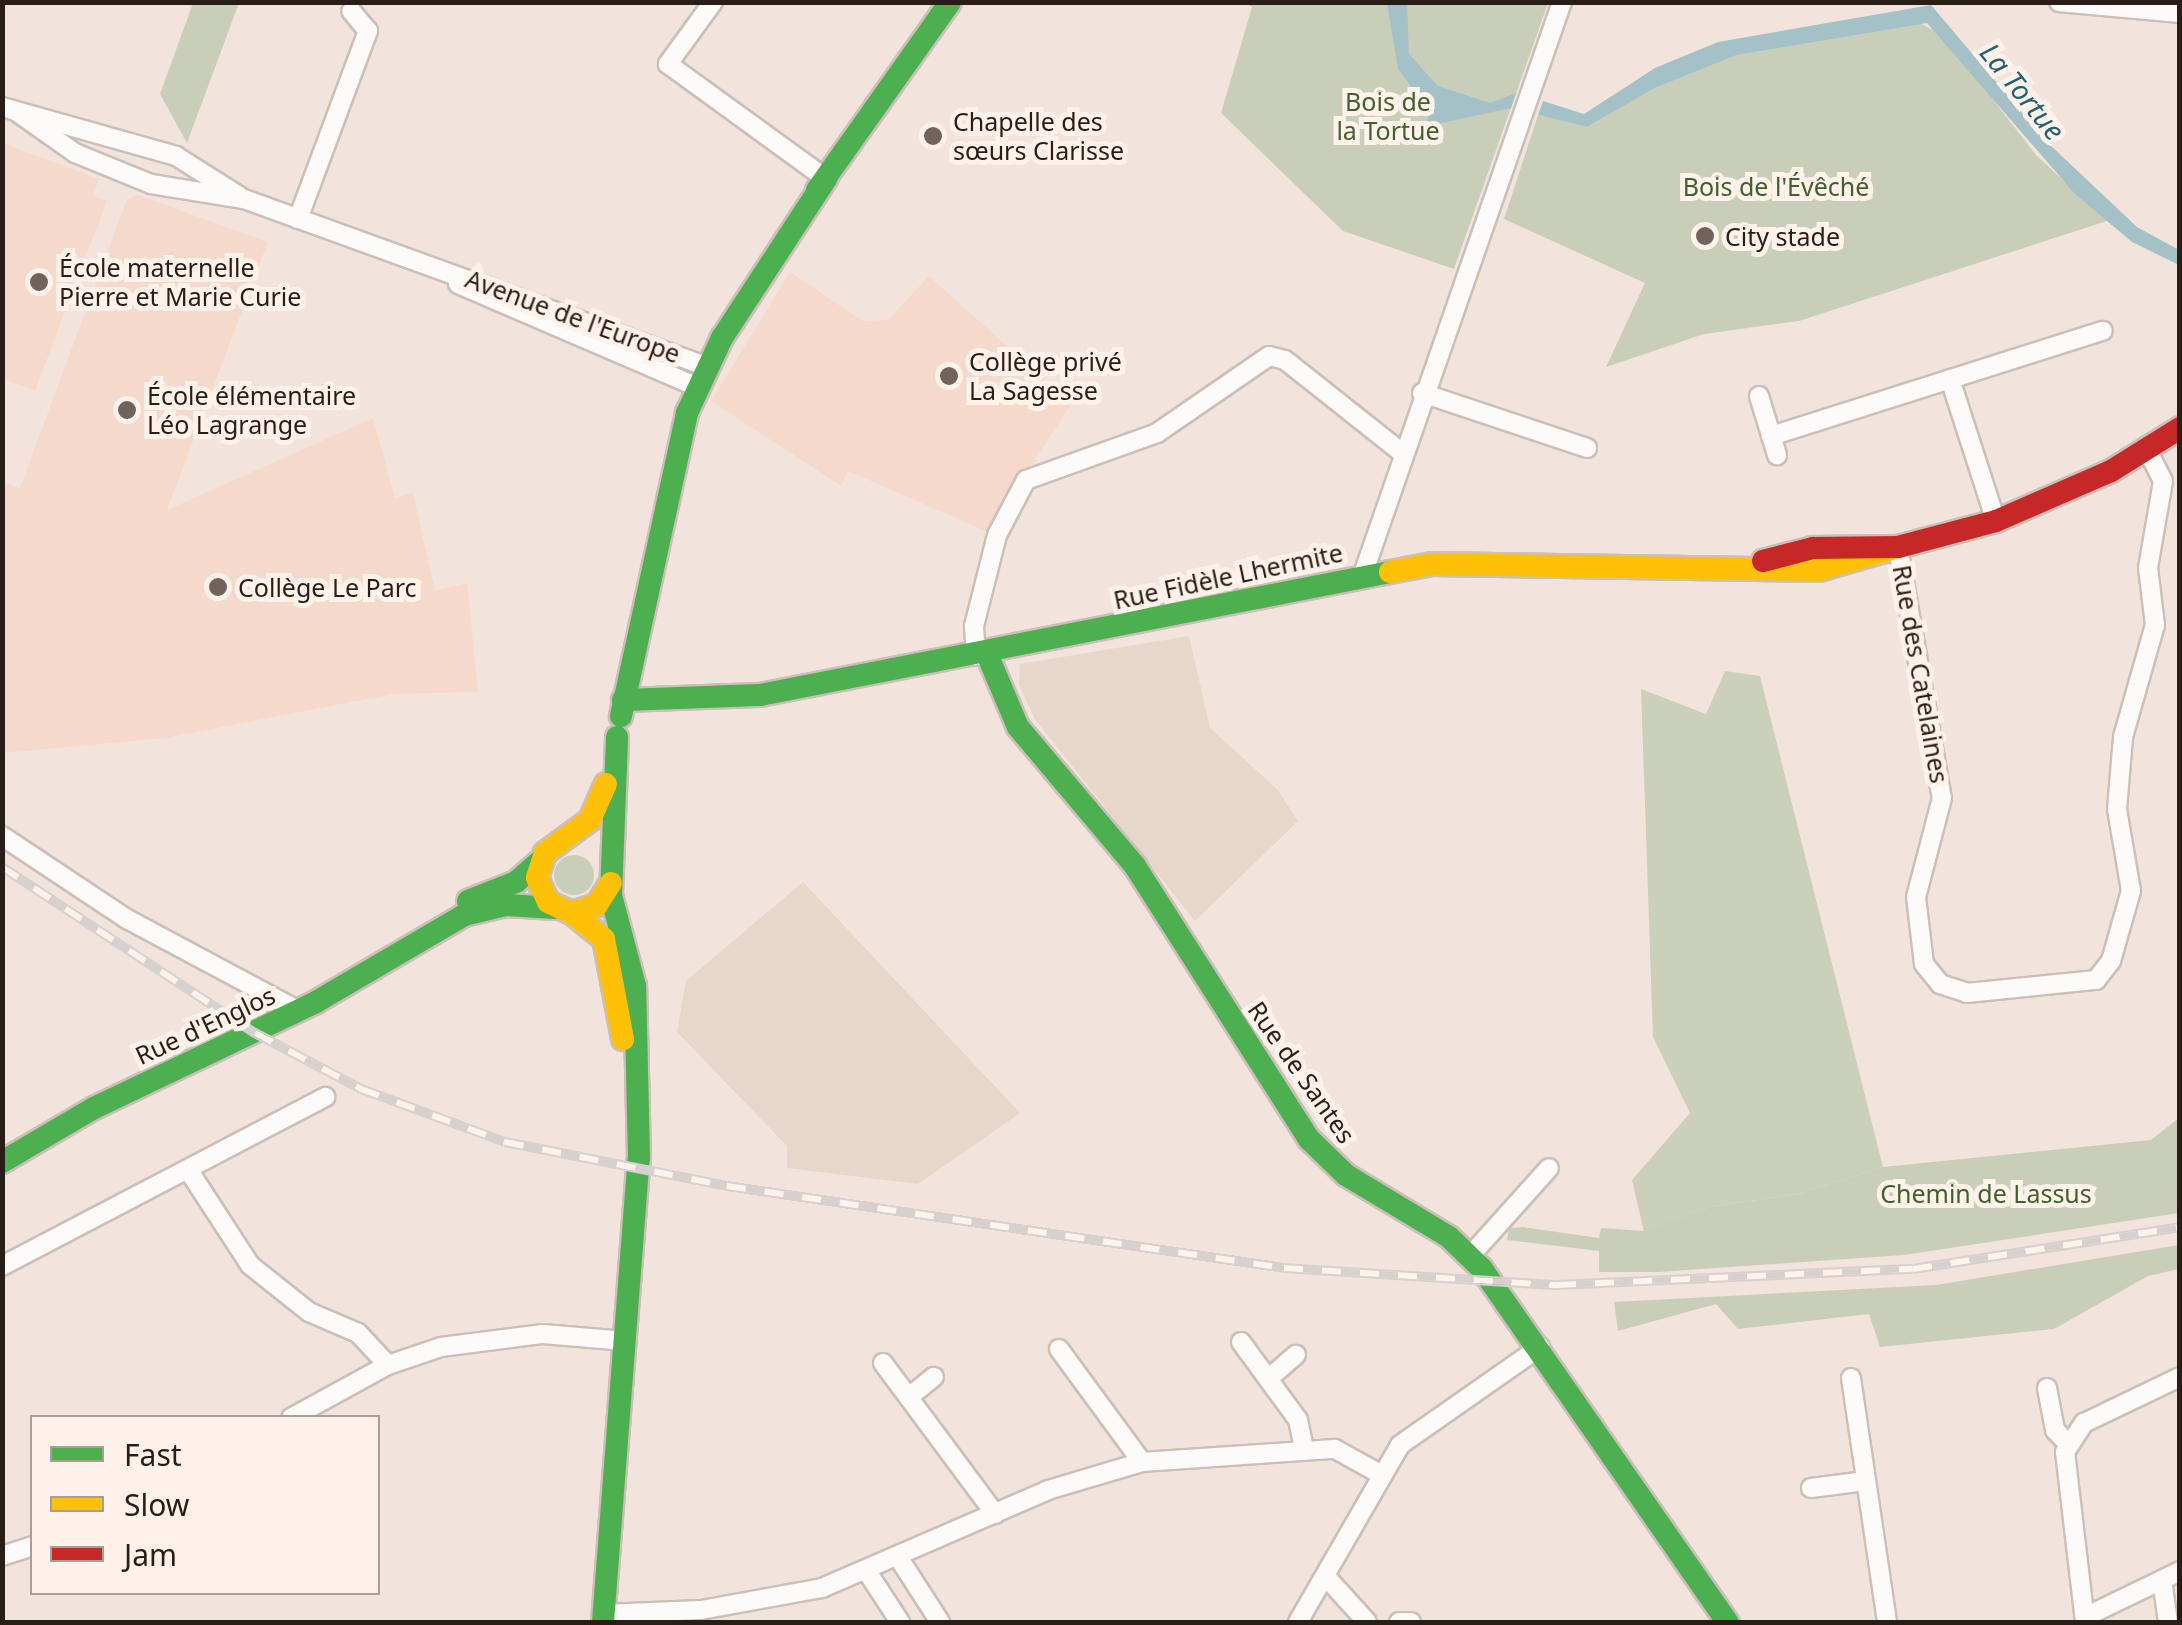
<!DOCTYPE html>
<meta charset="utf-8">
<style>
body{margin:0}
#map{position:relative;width:2182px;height:1625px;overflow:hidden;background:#f2e4dc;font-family:"Noto Sans",sans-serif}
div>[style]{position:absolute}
.commercial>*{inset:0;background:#e6d7ca}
.built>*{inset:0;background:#f5dacb}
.green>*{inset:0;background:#c9ceb9}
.round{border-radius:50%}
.forest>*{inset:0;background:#cad0b9}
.water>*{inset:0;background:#a4c1c8}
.roads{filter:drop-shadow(2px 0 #cbbfb8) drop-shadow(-2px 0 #cbbfb8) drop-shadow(0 2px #cbbfb8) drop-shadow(0 -2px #cbbfb8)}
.street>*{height:18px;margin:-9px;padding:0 9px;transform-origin:9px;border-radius:9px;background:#fdfbfa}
.fast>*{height:22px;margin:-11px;padding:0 11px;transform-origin:11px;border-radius:11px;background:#4caf50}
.slow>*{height:22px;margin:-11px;padding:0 11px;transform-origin:11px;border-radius:11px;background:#ffc107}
.jam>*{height:22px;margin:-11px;padding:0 11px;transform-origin:11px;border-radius:11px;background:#c62828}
.rail>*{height:10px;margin-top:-5px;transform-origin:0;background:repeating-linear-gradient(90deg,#fef2ea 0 19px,#d6d1cf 0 38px);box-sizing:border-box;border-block:2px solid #d6d1cf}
.dots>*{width:28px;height:28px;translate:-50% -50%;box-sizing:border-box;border:5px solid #fef2ea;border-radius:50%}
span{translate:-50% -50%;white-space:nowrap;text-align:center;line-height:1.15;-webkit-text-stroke:10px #fef2ea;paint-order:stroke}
.park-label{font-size:25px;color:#40602d}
.poi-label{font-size:25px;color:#291d17}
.left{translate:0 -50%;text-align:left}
.street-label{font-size:25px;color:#291d17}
.water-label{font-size:28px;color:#226071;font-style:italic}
.frame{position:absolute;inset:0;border:5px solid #291d17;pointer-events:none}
.legend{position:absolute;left:30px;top:1415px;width:350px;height:180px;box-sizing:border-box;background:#fef2ea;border:2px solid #a99d96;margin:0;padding:12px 18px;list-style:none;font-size:30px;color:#291d17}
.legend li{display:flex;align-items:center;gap:20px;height:50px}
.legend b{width:50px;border:2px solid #a99d96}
</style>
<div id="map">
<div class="commercial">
<div style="clip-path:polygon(1189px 636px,1210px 728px,1277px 789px,1298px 821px,1195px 921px,1035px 719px,1019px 685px,1020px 664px)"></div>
<div style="clip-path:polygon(803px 882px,1020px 1113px,918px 1184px,787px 1168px,787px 1146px,677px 1032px,686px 981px)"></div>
</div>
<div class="built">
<div style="clip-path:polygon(3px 143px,99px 179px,93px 196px,107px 201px,35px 391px,3px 379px)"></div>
<div style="clip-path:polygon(138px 195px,268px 242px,167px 510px,373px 418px,395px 498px,413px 493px,435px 591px,467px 583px,478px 692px,393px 694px,165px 738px,3px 753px,3px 482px,20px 488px,127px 199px)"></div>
<div style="clip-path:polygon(790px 272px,863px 321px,888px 320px,929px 276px,1071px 404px,988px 532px,848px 471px,841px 486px,711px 401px)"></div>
</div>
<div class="green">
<div style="clip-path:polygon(193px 3px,239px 3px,187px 143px,160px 94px)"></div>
<div style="clip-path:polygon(1245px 3px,1548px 3px,1454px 269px,1343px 231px,1221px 113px,1252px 7px)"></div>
<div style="clip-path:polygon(1918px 22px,1944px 36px,2036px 155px,2107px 221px,1799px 321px,1704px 334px,1606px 367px,1645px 283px,1504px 219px,1538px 115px,1587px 127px,1655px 88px,1737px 55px)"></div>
<div class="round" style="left:554px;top:855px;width:40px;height:40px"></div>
<div style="clip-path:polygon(2179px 1118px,2179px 1213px,1904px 1255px,1659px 1272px,1599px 1272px,1599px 1251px,1507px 1240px,1509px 1228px,1523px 1227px,1599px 1238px,1601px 1228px,1644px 1231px,1710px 1207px,1799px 1194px,1883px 1167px,2151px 1140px)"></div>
<div style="clip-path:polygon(2179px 1245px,2179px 1269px,2148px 1276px,2054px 1329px,1880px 1347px,1869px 1314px,1738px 1329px,1716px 1304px,1618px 1331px,1614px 1302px,1936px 1285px)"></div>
</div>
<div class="forest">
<div style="clip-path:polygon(1725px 671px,1760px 676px,1883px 1167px,1799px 1194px,1710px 1207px,1644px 1232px,1632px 1180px,1690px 1113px,1653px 1037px,1641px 689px,1706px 714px)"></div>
</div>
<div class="water">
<div style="clip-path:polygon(1387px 3px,1407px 3px,1409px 54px,1438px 86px,1490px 103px,1516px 93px,1511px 108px,1423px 127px,1431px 113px,1398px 69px)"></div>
<div style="clip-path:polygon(1931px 5px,2048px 143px,2137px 227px,2179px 250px,2179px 265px,2132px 242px,2075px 194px,1927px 23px,1737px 55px,1655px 88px,1587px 127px,1538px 115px,1543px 101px,1584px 114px,1655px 68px,1718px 42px)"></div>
</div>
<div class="roads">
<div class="street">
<div style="left:713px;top:2px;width:77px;rotate:126deg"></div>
<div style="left:668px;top:64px;width:195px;rotate:36deg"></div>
<div style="left:2059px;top:2px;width:121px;rotate:5.2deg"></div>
<div style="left:2px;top:107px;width:181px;rotate:15.7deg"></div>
<div style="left:176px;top:156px;width:75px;rotate:32.4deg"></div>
<div style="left:17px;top:112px;width:71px;rotate:35.3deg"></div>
<div style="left:75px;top:153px;width:82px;rotate:22.2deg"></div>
<div style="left:151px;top:184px;width:94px;rotate:9.2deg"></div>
<div style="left:244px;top:199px;width:493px;rotate:19.9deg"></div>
<div style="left:298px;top:219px;width:201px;rotate:-69.6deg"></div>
<div style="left:368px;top:31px;width:26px;rotate:-130deg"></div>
<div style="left:458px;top:284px;width:260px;rotate:23.3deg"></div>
<div style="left:1950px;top:379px;width:149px;rotate:72.1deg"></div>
<div style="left:1422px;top:393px;width:174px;rotate:18.4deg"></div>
<div style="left:1759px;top:396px;width:62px;rotate:73deg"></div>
<div style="left:1771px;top:436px;width:348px;rotate:-17.6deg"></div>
<div style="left:1898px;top:547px;width:255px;rotate:80.1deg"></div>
<div style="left:1942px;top:798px;width:102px;rotate:104.7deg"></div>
<div style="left:1916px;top:897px;width:67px;rotate:83.2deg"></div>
<div style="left:1924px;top:964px;width:26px;rotate:51deg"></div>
<div style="left:1940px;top:984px;width:28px;rotate:18deg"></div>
<div style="left:1967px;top:993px;width:130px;rotate:-5.8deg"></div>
<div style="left:2096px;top:980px;width:24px;rotate:-52deg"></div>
<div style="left:2111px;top:961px;width:73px;rotate:-74.1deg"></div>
<div style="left:2131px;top:891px;width:83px;rotate:-99.7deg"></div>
<div style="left:2117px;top:809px;width:72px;rotate:-85.2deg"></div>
<div style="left:2123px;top:737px;width:116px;rotate:-74.1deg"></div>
<div style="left:2155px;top:625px;width:57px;rotate:-97deg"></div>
<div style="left:2148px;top:568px;width:88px;rotate:-80.2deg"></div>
<div style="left:2163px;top:481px;width:33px;rotate:-117deg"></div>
<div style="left:1362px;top:577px;width:609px;rotate:-70.82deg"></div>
<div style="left:976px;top:656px;width:30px;rotate:-94deg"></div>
<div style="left:974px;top:626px;width:94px;rotate:-75.8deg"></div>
<div style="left:997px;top:535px;width:62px;rotate:-62.2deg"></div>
<div style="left:1026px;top:480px;width:139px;rotate:-19.7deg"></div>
<div style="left:1157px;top:433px;width:136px;rotate:-34.5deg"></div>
<div style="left:1269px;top:356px;width:16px;rotate:14deg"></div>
<div style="left:1285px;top:360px;width:148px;rotate:38.4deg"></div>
<div style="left:2px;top:836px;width:150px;rotate:33.6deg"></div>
<div style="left:127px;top:919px;width:195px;rotate:28.1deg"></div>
<div style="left:189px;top:1171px;width:112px;rotate:57deg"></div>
<div style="left:250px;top:1265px;width:75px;rotate:38.5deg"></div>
<div style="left:309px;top:1312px;width:53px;rotate:23.2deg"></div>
<div style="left:358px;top:1333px;width:44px;rotate:46.8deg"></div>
<div style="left:1470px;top:1256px;width:118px;rotate:-48.1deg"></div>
<div style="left:2px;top:1266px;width:365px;rotate:-27.6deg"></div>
<div style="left:1241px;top:1342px;width:97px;rotate:53.8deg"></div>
<div style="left:1298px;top:1420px;width:29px;rotate:78deg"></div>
<div style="left:1059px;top:1349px;width:140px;rotate:53.7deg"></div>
<div style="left:883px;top:1363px;width:188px;rotate:53.4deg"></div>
<div style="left:1851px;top:1378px;width:247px;rotate:81.6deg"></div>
<div style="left:1268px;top:1379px;width:37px;rotate:-41deg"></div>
<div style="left:2047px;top:1388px;width:43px;rotate:79.2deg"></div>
<div style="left:2055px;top:1430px;width:19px;rotate:47deg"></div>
<div style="left:909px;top:1397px;width:32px;rotate:-39deg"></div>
<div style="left:291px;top:1418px;width:111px;rotate:-28.7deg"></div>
<div style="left:388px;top:1365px;width:56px;rotate:-18.8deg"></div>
<div style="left:441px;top:1347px;width:103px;rotate:-7.3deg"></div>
<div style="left:543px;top:1334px;width:83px;rotate:4.8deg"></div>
<div style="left:1811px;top:1488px;width:55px;rotate:-7.3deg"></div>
<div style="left:2px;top:1556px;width:32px;rotate:-18deg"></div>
<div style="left:900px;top:1560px;width:74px;rotate:57.2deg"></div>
<div style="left:868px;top:1573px;width:59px;rotate:56.9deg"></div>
<div style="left:1328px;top:1579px;width:58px;rotate:47.8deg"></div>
<div style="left:2162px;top:1580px;width:42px;rotate:81.9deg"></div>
<div style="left:603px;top:1614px;width:98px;rotate:-2.3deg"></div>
<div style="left:701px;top:1610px;width:123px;rotate:-10.3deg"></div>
<div style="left:822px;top:1588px;width:246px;rotate:-23.4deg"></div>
<div style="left:1048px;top:1490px;width:98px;rotate:-16.6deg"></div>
<div style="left:1142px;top:1462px;width:193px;rotate:-3.9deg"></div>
<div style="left:1335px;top:1449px;width:54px;rotate:29deg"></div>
<div style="left:2085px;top:1617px;width:106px;rotate:-25.8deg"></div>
<div style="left:1298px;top:1622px;width:204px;rotate:-60deg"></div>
<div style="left:1400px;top:1445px;width:171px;rotate:-35deg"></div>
<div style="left:1399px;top:1622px;width:12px"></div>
<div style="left:2085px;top:1622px;width:171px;rotate:-96.7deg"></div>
<div style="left:2065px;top:1452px;width:35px;rotate:-57deg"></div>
<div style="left:2084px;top:1423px;width:106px;rotate:-25.6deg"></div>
</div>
<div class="fast">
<div style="left:817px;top:190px;width:230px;rotate:-54.7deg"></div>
<div style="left:987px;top:654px;width:79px;rotate:67deg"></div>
<div style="left:1018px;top:727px;width:182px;rotate:49.9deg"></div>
<div style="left:1135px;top:866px;width:324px;rotate:57.5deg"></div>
<div style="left:1309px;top:1139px;width:52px;rotate:44.2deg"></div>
<div style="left:1346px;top:1175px;width:120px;rotate:31deg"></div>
<div style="left:1449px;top:1237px;width:46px;rotate:44.1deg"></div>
<div style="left:1482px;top:1269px;width:430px;rotate:55.2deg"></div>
<div style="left:623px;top:700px;width:137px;rotate:-2.1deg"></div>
<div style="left:760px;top:695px;width:642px;rotate:-11.05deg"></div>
<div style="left:621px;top:716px;width:310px;rotate:-77.7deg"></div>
<div style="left:687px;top:413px;width:83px;rotate:-65deg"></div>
<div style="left:722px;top:338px;width:190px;rotate:-56.8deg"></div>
<div style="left:468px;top:901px;width:52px;rotate:-21.6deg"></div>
<div style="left:516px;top:882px;width:32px;rotate:-41deg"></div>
<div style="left:2px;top:1162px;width:107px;rotate:-30.4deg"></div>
<div style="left:94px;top:1108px;width:246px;rotate:-25.5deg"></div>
<div style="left:316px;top:1002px;width:172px;rotate:-30.4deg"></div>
<div style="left:464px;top:915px;width:43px;rotate:-13.4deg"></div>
<div style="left:506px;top:905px;width:49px;rotate:3.5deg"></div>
<div style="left:603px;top:1622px;width:465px;rotate:-85.6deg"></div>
<div style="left:639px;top:1158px;width:172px;rotate:-91.3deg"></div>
<div style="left:635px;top:986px;width:94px;rotate:-104.8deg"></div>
<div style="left:611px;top:895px;width:158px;rotate:-87.8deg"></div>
</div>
<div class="slow">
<div style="left:1390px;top:572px;width:43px;rotate:-10.8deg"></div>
<div style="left:1432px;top:564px;width:387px;rotate:0.9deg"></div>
<div style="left:1819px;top:570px;width:82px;rotate:-16.2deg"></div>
<div style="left:606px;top:784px;width:39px;rotate:114deg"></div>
<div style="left:590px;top:820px;width:56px;rotate:143.7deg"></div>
<div style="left:545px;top:853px;width:26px;rotate:108deg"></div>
<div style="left:537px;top:878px;width:26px;rotate:65deg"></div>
<div style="left:548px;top:902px;width:26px;rotate:25deg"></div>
<div style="left:572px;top:913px;width:26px;rotate:-18deg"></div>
<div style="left:597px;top:905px;width:26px;rotate:-58deg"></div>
<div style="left:572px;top:913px;width:41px;rotate:39.1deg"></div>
<div style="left:604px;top:939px;width:102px;rotate:79.2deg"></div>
</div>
<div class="jam">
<div style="left:1763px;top:561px;width:52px;rotate:-14.6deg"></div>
<div style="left:1813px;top:548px;width:85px;rotate:-0.7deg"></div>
<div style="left:1898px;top:547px;width:101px;rotate:-14.9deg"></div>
<div style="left:1996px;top:521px;width:125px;rotate:-23.5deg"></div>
<div style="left:2111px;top:471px;width:81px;rotate:-31.9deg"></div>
</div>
</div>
<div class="rail">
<div style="left:2px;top:867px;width:303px;rotate:33.3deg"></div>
<div style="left:255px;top:1033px;width:120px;rotate:27.8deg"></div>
<div style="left:361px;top:1089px;width:153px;rotate:20.2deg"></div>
<div style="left:505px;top:1142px;width:226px;rotate:11.2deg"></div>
<div style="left:727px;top:1186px;width:563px;rotate:8.37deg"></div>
<div style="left:1284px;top:1268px;width:274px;rotate:3.6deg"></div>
<div style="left:1557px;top:1285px;width:356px;rotate:-2.6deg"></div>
<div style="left:1913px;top:1269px;width:270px;rotate:-8.9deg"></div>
</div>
<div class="dots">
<div style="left:933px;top:136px;background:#6f635c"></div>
<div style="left:1705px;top:236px;background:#6f635c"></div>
<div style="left:39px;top:282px;background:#6f635c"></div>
<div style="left:949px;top:376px;background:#6f635c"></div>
<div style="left:127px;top:410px;background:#6f635c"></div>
<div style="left:218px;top:587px;background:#6f635c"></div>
</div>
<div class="park-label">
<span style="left:1388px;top:116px">Bois de<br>la Tortue</span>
<span style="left:1776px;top:186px">Bois de l'Évêché</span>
<span style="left:1986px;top:1193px">Chemin de Lassus</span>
</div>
<div class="poi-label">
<span class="left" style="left:953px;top:136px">Chapelle des<br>sœurs Clarisse</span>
<span class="left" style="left:1725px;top:236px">City stade</span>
<span class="left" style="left:59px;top:282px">École maternelle<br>Pierre et Marie Curie</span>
<span class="left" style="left:969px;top:376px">Collège privé<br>La Sagesse</span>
<span class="left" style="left:147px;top:410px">École élémentaire<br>Léo Lagrange</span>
<span class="left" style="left:238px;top:587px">Collège Le Parc</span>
</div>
<div class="street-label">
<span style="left:573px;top:316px;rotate:20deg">Avenue de l'Europe</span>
<span style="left:1228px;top:576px;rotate:-12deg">Rue Fidèle Lhermite</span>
<span style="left:1921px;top:674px;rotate:80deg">Rue des Catelaines</span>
<span style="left:205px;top:1025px;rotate:-25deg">Rue d'Englos</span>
<span style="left:1302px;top:1072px;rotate:55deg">Rue de Santes</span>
</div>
<div class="water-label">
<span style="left:2023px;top:91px;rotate:51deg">La Tortue</span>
</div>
<div class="frame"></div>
<ul class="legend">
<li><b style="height:12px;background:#4caf50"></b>Fast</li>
<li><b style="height:12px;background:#ffc107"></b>Slow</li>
<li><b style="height:12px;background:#c62828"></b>Jam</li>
</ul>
</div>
